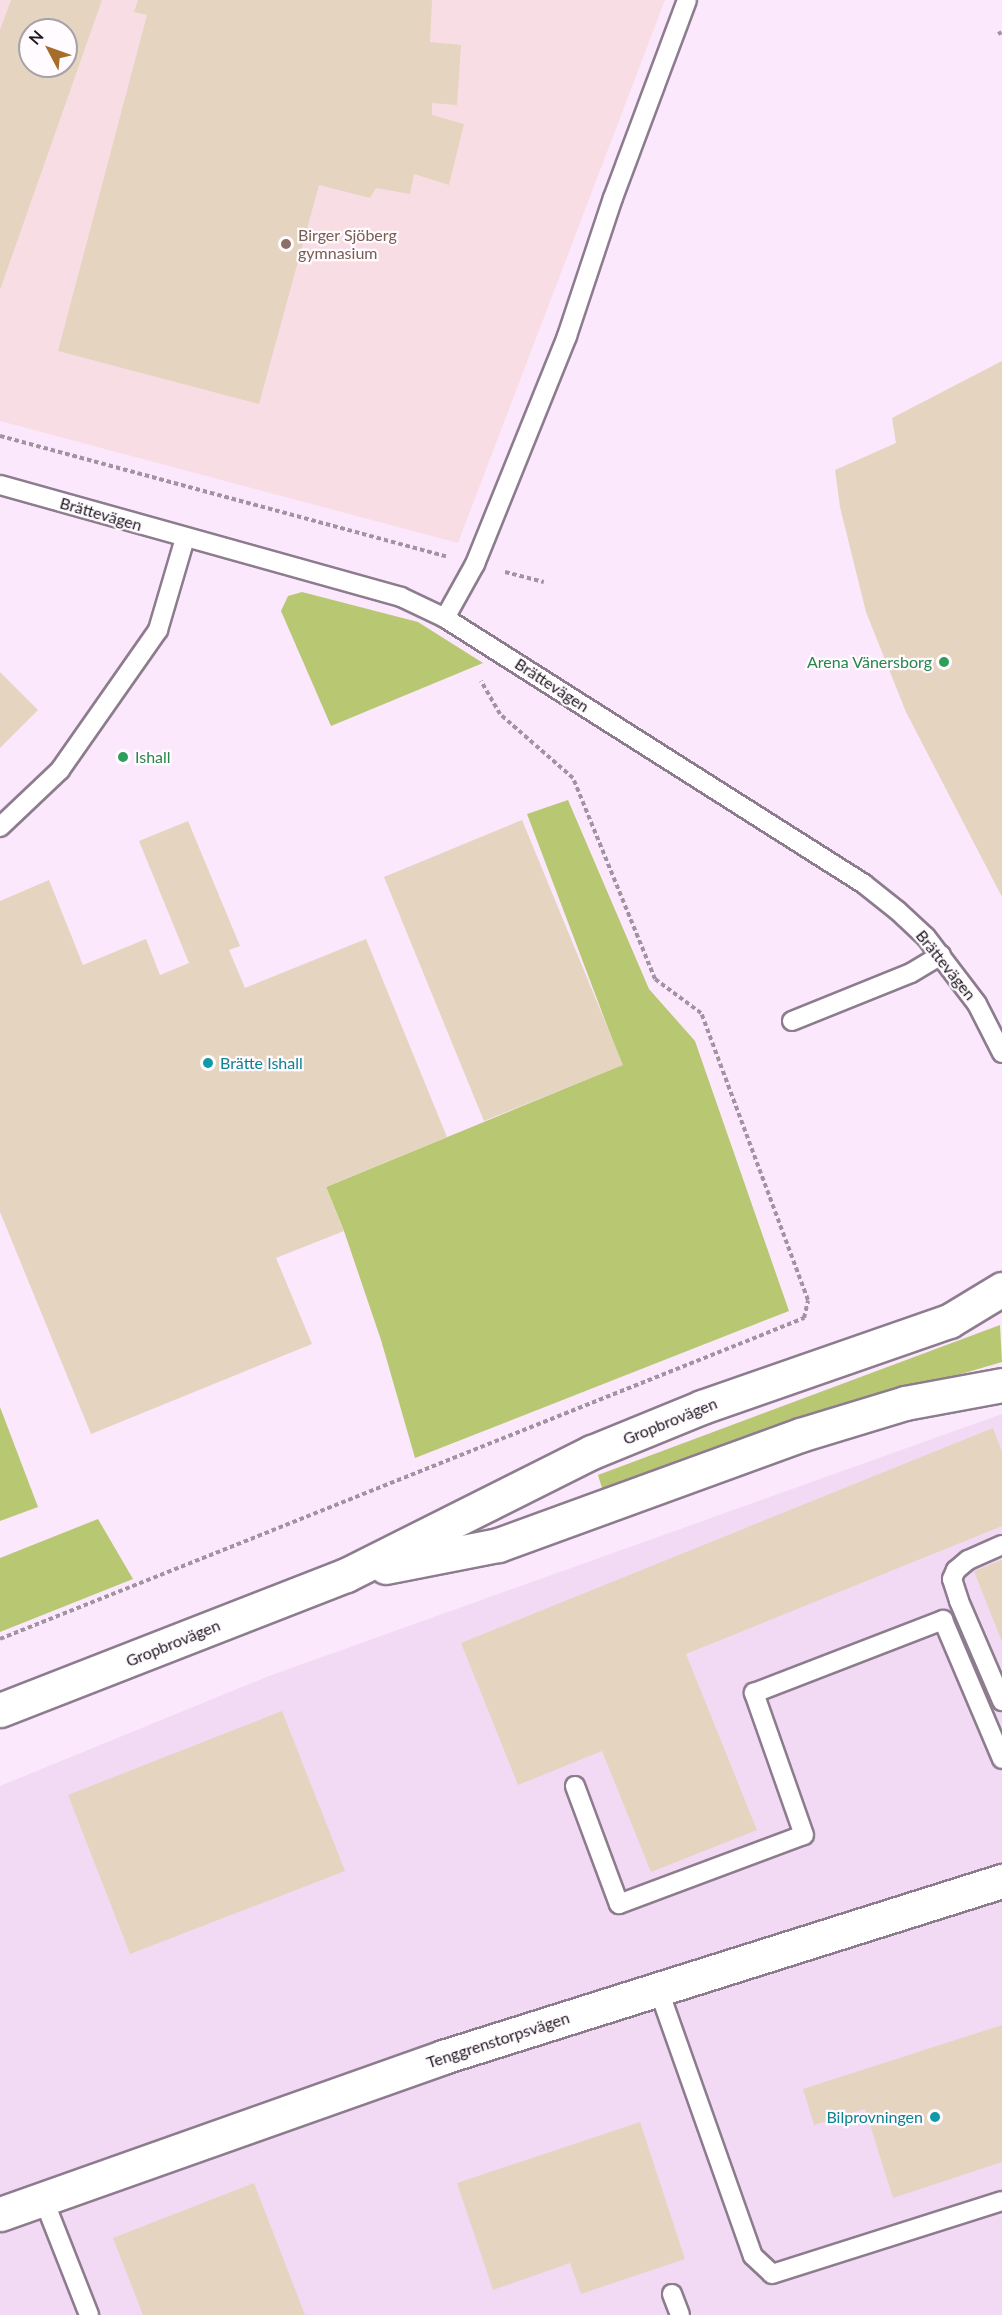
<!DOCTYPE html>
<meta charset="utf-8">
<style>
body{margin:0}
#map{position:relative;width:1002px;height:2315px;overflow:hidden;background:#fbe8fc;font-family:Lato,sans-serif}
div>[style]{position:absolute}
.built>*{inset:0;background:#f2daf4}
.education>*{inset:0;background:#f8dee4}
.green>*{inset:0;background:#b8c872}
.building>*{inset:0;background:#e5d4c0}
.path>*{height:4px;margin-top:-2px;transform-origin:0;background:repeating-linear-gradient(90deg,#a193a2 0 4.5px,transparent 0 7.5px)}
.roads{filter:drop-shadow(2px 0 #8d7c8e) drop-shadow(-2px 0 #8d7c8e) drop-shadow(0 2px #8d7c8e) drop-shadow(0 -2px #8d7c8e)}
.lane>*{height:18px;margin:-9px;padding:0 9px;transform-origin:9px;border-radius:9px;background:#fff}
.street>*{height:33px;margin:-16.5px;padding:0 16.5px;transform-origin:16.5px;border-radius:16.5px;background:#fff}
.secondary>*{height:33px;margin:-16.5px;padding:0 16.5px;transform-origin:16.5px;border-radius:16.5px;background:#fff}
.dots>*{width:16px;height:16px;translate:-50% -50%;box-sizing:border-box;border:3px solid #fffbff;border-radius:50%}
span{translate:-50% -50%;white-space:nowrap;text-align:center;line-height:1.15;-webkit-text-stroke:4.5px #fffbff;paint-order:stroke}
.education-label{font-size:16px;color:#785e54}
.left{translate:0 -50%;text-align:left}
.street-label{font-size:16px;color:#1f1920}
.leisure-label{font-size:16px;color:#27864d}
.right{translate:-100% -50%;text-align:right}
.culture-label{font-size:16px;color:#0d838f}
.north{position:absolute;left:18px;top:18px;width:60px;height:60px;box-sizing:border-box;background:#fffbff;border:2px solid #a5a1a6;border-radius:50%;rotate:311deg;font-size:16px;font-weight:700;line-height:24px;text-align:center;color:#1f1920}
.north::after{content:'';display:block;margin:auto;width:21px;height:27px;background:#a56c2a;clip-path:polygon(50% 0,100% 100%,50% 72%,0 100%)}
</style>
<div id="map">
<div class="built">
<div style="clip-path:polygon(1002px 1414px,1002px 2315px,0 2315px,0 1786px,269px 1676px)"></div>
</div>
<div class="education">
<div style="clip-path:polygon(evenodd,0 0,665px 0,458px 543px,0 421px,0 0,30px 30px,66px 30px,66px 66px,30px 66px,30px 30px)"></div>
</div>
<div class="green">
<div style="clip-path:polygon(302px 592px,418px 622px,483px 663px,331px 726px,281px 611px,288px 596px)"></div>
<div style="clip-path:polygon(568px 800px,649px 989px,695px 1041px,789px 1311px,415px 1458px,381px 1340px,344px 1231px,326px 1187px,622px 1065px,527px 814px)"></div>
<div style="clip-path:polygon(1000px 1325px,1002px 1362px,784px 1426px,602px 1488px,598px 1475px)"></div>
<div style="clip-path:polygon(0 1407px,38px 1507px,0 1521px)"></div>
<div style="clip-path:polygon(98px 1519px,133px 1579px,0 1632px,0 1558px)"></div>
</div>
<div class="building">
<div style="clip-path:polygon(evenodd,11px 0,102px 0,0 290px,0 30px,11px 0,30px 30px,66px 30px,66px 66px,30px 66px,30px 30px)"></div>
<div style="clip-path:polygon(138px 0,432px 0,430px 42px,461px 45px,457px 105px,432px 103px,432px 115px,464px 124px,449px 185px,414px 174px,410px 194px,376px 188px,370px 198px,319px 185px,259px 404px,58px 351px,147px 15px,134px 12px)"></div>
<div style="clip-path:polygon(1002px 361px,1002px 897px,906px 712px,866px 612px,840px 507px,835px 470px,896px 443px,892px 418px)"></div>
<div style="clip-path:polygon(0 672px,38px 710px,0 748px)"></div>
<div style="clip-path:polygon(522px 820px,623px 1065px,484px 1121px,384px 877px)"></div>
<div style="clip-path:polygon(188px 821px,240px 946px,229px 950px,245px 988px,366px 939px,447px 1137px,326px 1187px,344px 1231px,276px 1258px,312px 1344px,91px 1434px,0 1212px,0 901px,49px 880px,83px 965px,146px 939px,160px 975px,189px 963px,139px 841px)"></div>
<div style="clip-path:polygon(993px 1428px,1002px 1452px,1002px 1526px,686px 1654px,757px 1830px,651px 1872px,602px 1751px,518px 1785px,461px 1643px)"></div>
<div style="clip-path:polygon(1002px 1560px,1002px 1642px,974px 1571px)"></div>
<div style="clip-path:polygon(282px 1711px,345px 1871px,130px 1954px,68px 1795px)"></div>
<div style="clip-path:polygon(1002px 2025px,1002px 2162px,893px 2198px,865px 2109px,814px 2125px,803px 2089px)"></div>
<div style="clip-path:polygon(640px 2122px,685px 2259px,581px 2294px,570px 2263px,493px 2290px,457px 2183px)"></div>
<div style="clip-path:polygon(254px 2183px,305px 2315px,143px 2315px,113px 2238px)"></div>
</div>
<div class="path">
<div style="left:998px;top:34px;width:4px;rotate:-27deg"></div>
<div style="left:0;top:436px;width:462px;rotate:15.1deg"></div>
<div style="left:505px;top:572px;width:40px;rotate:14.4deg"></div>
<div style="left:0;top:1639px;width:866px;rotate:-21.76deg"></div>
<div style="left:804px;top:1318px;width:18px;rotate:-77deg"></div>
<div style="left:808px;top:1300px;width:306px;rotate:-110.4deg"></div>
<div style="left:701px;top:1013px;width:57px;rotate:-143.5deg"></div>
<div style="left:655px;top:979px;width:217px;rotate:-112.2deg"></div>
<div style="left:573px;top:778px;width:97px;rotate:-138.8deg"></div>
<div style="left:500px;top:714px;width:38px;rotate:-120deg"></div>
</div>
<div class="roads">
<div class="lane">
<div style="left:0;top:485px;width:416px;rotate:15.6deg"></div>
<div style="left:401px;top:597px;width:49px;rotate:25.5deg"></div>
<div style="left:445px;top:618px;width:496px;rotate:32.4deg"></div>
<div style="left:864px;top:884px;width:43px;rotate:38.5deg"></div>
<div style="left:898px;top:911px;width:38px;rotate:43deg"></div>
<div style="left:926px;top:937px;width:84px;rotate:52.7deg"></div>
<div style="left:977px;top:1004px;width:55px;rotate:63deg"></div>
<div style="left:445px;top:618px;width:62px;rotate:-60.9deg"></div>
<div style="left:475px;top:564px;width:246px;rotate:-68deg"></div>
<div style="left:567px;top:336px;width:145px;rotate:-71.6deg"></div>
<div style="left:613px;top:198px;width:211px;rotate:-69.5deg"></div>
<div style="left:0;top:827px;width:83px;rotate:-43.5deg"></div>
<div style="left:60px;top:770px;width:171px;rotate:-55deg"></div>
<div style="left:158px;top:630px;width:96px;rotate:-73.6deg"></div>
<div style="left:792px;top:1021px;width:128px;rotate:-22deg"></div>
<div style="left:911px;top:973px;width:35px;rotate:-31deg"></div>
<div style="left:1002px;top:1545px;width:37px;rotate:156deg"></div>
<div style="left:968px;top:1560px;width:16px;rotate:140deg"></div>
<div style="left:956px;top:1570px;width:10px;rotate:114deg"></div>
<div style="left:952px;top:1579px;width:23px;rotate:72deg"></div>
<div style="left:959px;top:1601px;width:109px;rotate:66.7deg"></div>
<div style="left:575px;top:1786px;width:126px;rotate:69.6deg"></div>
<div style="left:619px;top:1904px;width:197px;rotate:-20.5deg"></div>
<div style="left:804px;top:1835px;width:151px;rotate:-109.4deg"></div>
<div style="left:754px;top:1693px;width:203px;rotate:-21.1deg"></div>
<div style="left:943px;top:1620px;width:151px;rotate:67deg"></div>
<div style="left:658px;top:1988px;width:284px;rotate:70.5deg"></div>
<div style="left:753px;top:2256px;width:26px;rotate:43deg"></div>
<div style="left:772px;top:2274px;width:241px;rotate:-17.6deg"></div>
<div style="left:43px;top:2198px;width:126px;rotate:68.5deg"></div>
<div style="left:672px;top:2294px;width:22px;rotate:69deg"></div>
</div>
<div class="street">
<div style="left:0;top:2214px;width:470px;rotate:-19.5deg"></div>
<div style="left:443px;top:2057px;width:586px;rotate:-17.48deg"></div>
</div>
<div class="secondary">
<div style="left:386px;top:1567px;width:114px;rotate:-11.1deg"></div>
<div style="left:498px;top:1545px;width:321px;rotate:-20deg"></div>
<div style="left:800px;top:1435px;width:110px;rotate:-16.9deg"></div>
<div style="left:905px;top:1403px;width:99px;rotate:-10.5deg"></div>
<div style="left:0;top:1710px;width:371px;rotate:-21.3deg"></div>
<div style="left:346px;top:1575px;width:275px;rotate:-26.6deg"></div>
<div style="left:592px;top:1452px;width:119px;rotate:-22.2deg"></div>
<div style="left:702px;top:1407px;width:262px;rotate:-19.2deg"></div>
<div style="left:949px;top:1321px;width:62px;rotate:-31.1deg"></div>
</div>
</div>
<div class="dots">
<div style="left:286px;top:244px;background:#8d6e63"></div>
<div style="left:944px;top:662px;background:#2e9e5b"></div>
<div style="left:123px;top:757px;background:#2e9e5b"></div>
<div style="left:208px;top:1063px;background:#0f9aa8"></div>
<div style="left:935px;top:2117px;background:#0f9aa8"></div>
</div>
<div class="education-label">
<span class="left" style="left:298px;top:244px">Birger Sjöberg<br>gymnasium</span>
</div>
<div class="street-label">
<span style="left:101px;top:514px;rotate:16deg">Brättevägen</span>
<span style="left:552px;top:685px;rotate:33deg">Brättevägen</span>
<span style="left:946px;top:965px;rotate:51deg">Brättevägen</span>
<span style="left:670px;top:1421px;rotate:-22deg">Gropbrovägen</span>
<span style="left:173px;top:1643px;rotate:-22deg">Gropbrovägen</span>
<span style="left:498px;top:2040px;rotate:-18deg">Tenggrenstorpsvägen</span>
</div>
<div class="leisure-label">
<span class="right" style="left:932px;top:662px">Arena Vänersborg</span>
<span class="left" style="left:135px;top:757px">Ishall</span>
</div>
<div class="culture-label">
<span class="left" style="left:220px;top:1063px">Brätte Ishall</span>
<span class="right" style="left:923px;top:2117px">Bilprovningen</span>
</div>
<div class="north">N</div>
</div>
